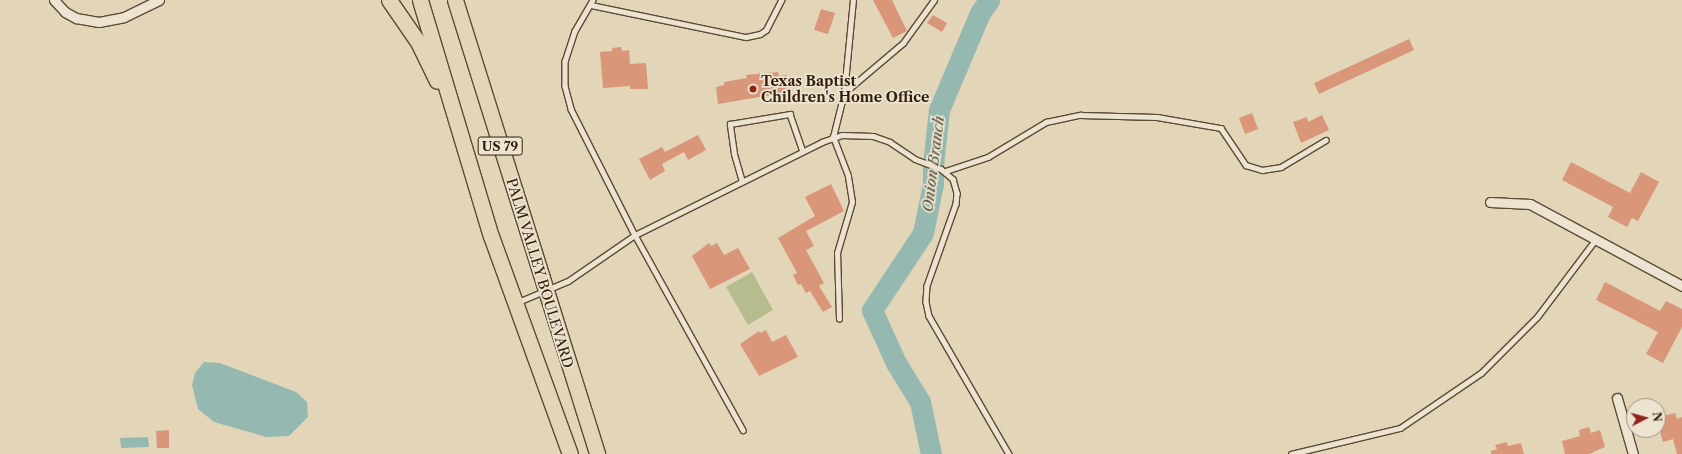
<!DOCTYPE html>
<style>
body{margin:0}
#map{position:relative;width:1682px;height:454px;overflow:hidden;background:#e2d5b8;font-family:"Libre Caslon Text",serif}
div>[style]{position:absolute}
.green>*{inset:0;background:#b6bc8d}
.water>*{inset:0;background:#95b9b0}
.river>*{height:21px;margin:-10.5px;padding:0 10.5px;transform-origin:10.5px;border-radius:10.5px;background:#95b9b0}
.building>*{inset:0;background:#d99679}
.roads{filter:drop-shadow(1px 0 #5c4a34) drop-shadow(-1px 0 #5c4a34) drop-shadow(0 1px #5c4a34) drop-shadow(0 -1px #5c4a34)}
.service>*{height:4.5px;margin:-2.25px;padding:0 2.25px;transform-origin:2.25px;border-radius:2.25px;background:#ece4d1}
.minor>*{height:9px;margin:-4.5px;padding:0 4.5px;transform-origin:4.5px;border-radius:4.5px;background:#ece4d1}
.trunk>*{height:15px;margin:-7.5px;padding:0 7.5px;transform-origin:7.5px;border-radius:7.5px;background:#e2d5b8}
.dots>*{width:11px;height:11px;translate:-50% -50%;box-sizing:border-box;border:2px solid #ece4d1;border-radius:50%}
span{translate:-50% -50%;white-space:nowrap;text-align:center;line-height:1.15;-webkit-text-stroke:3.5px #ece4d1;paint-order:stroke}
.shield-label span{padding:1px 3px;background:#ece4d1;border:1px solid;border-radius:3px;-webkit-text-stroke-width:0}
.shield-label{font-size:13px;color:#301c08;font-weight:700}
.poi-label{font-size:14px;color:#301c08;font-weight:700}
.left{translate:0 -50%;text-align:left}
.street-label{font-size:14px;color:#301c08}
.water-label{font-size:15px;color:#4e4b3a;font-style:italic}
.north{position:absolute;left:1626px;top:398px;width:40px;height:40px;box-sizing:border-box;background:#ece4d1;border:1px solid #a19481;border-radius:50%;rotate:84deg;font-size:11px;font-weight:700;line-height:16px;text-align:center;color:#301c08}
.north::after{content:'';display:block;margin:auto;width:14px;height:18px;background:#8f2418;clip-path:polygon(50% 0,100% 100%,50% 72%,0 100%)}
</style>
<div id="map">
<div class="green">
<div style="clip-path:polygon(752px 272px,773px 310px,748px 325px,726px 287px)"></div>
</div>
<div class="water">
<div style="clip-path:polygon(204px 362px,220px 363px,296px 392px,307px 402px,308px 417px,289px 436px,266px 437px,214px 422px,198px 409px,192px 385px,195px 373px)"></div>
<div style="clip-path:polygon(148px 437px,149px 447px,121px 448px,120px 438px)"></div>
</div>
<div class="river">
<div style="left:931px;top:454px;width:53px;rotate:-101.9deg"></div>
<div style="left:920px;top:402px;width:46px;rotate:-121.6deg"></div>
<div style="left:896px;top:363px;width:58px;rotate:-114.4deg"></div>
<div style="left:872px;top:310px;width:92px;rotate:-56.5deg"></div>
<div style="left:923px;top:233px;width:50px;rotate:-78.5deg"></div>
<div style="left:933px;top:184px;width:19px;rotate:-90deg"></div>
<div style="left:933px;top:165px;width:55px;rotate:-83.8deg"></div>
<div style="left:939px;top:110px;width:105px;rotate:-67.1deg"></div>
<div style="left:980px;top:13px;width:16px;rotate:-55deg"></div>
</div>
<div class="building">
<div style="clip-path:polygon(873px 0,892px 0,907px 31px,893px 38px)"></div>
<div style="clip-path:polygon(821px 9px,835px 13px,828px 34px,814px 30px)"></div>
<div style="clip-path:polygon(933px 15px,947px 23px,942px 32px,927px 23px)"></div>
<div style="clip-path:polygon(1409px 39px,1414px 50px,1319px 94px,1314px 83px)"></div>
<div style="clip-path:polygon(621px 47px,622px 51px,629px 50px,630px 64px,646px 63px,648px 89px,630px 89px,630px 86px,603px 88px,600px 52px,612px 51px,612px 48px)"></div>
<div style="clip-path:polygon(778px 72px,779px 76px,787px 75px,790px 92px,718px 104px,716px 87px,724px 85px,724px 82px,747px 78px,746px 75px)"></div>
<div style="clip-path:polygon(1252px 113px,1258px 129px,1245px 134px,1239px 118px)"></div>
<div style="clip-path:polygon(1322px 115px,1329px 130px,1301px 143px,1293px 122px,1307px 117px,1308px 122px)"></div>
<div style="clip-path:polygon(698px 135px,706px 150px,688px 160px,684px 152px,662px 164px,665px 171px,650px 180px,639px 159px,662px 147px,665px 152px)"></div>
<div style="clip-path:polygon(1571px 162px,1630px 193px,1641px 172px,1659px 182px,1638px 221px,1632px 218px,1627px 227px,1608px 217px,1613px 207px,1562px 180px)"></div>
<div style="clip-path:polygon(831px 184px,844px 211px,806px 231px,814px 246px,806px 250px,824px 283px,819px 286px,832px 307px,823px 312px,810px 291px,806px 293px,801px 284px,798px 285px,793px 275px,797px 273px,778px 238px,815px 216px,805px 197px)"></div>
<div style="clip-path:polygon(709px 243px,711px 246px,717px 243px,724px 255px,738px 248px,750px 269px,710px 289px,692px 256px)"></div>
<div style="clip-path:polygon(1605px 282px,1660px 311px,1666px 301px,1682px 309px,1682px 327px,1663px 363px,1646px 354px,1658px 332px,1596px 300px)"></div>
<div style="clip-path:polygon(766px 330px,772px 342px,786px 335px,798px 357px,759px 376px,740px 344px,759px 331px,760px 333px)"></div>
<div style="clip-path:polygon(1675px 413px,1677px 419px,1682px 417px,1682px 454px,1677px 454px,1673px 439px,1663px 442px,1658px 424px,1664px 421px,1663px 416px)"></div>
<div style="clip-path:polygon(1589px 427px,1591px 433px,1600px 430px,1605px 447px,1589px 454px,1565px 454px,1562px 441px,1580px 436px,1579px 430px)"></div>
<div style="clip-path:polygon(169px 430px,169px 448px,157px 448px,156px 431px)"></div>
<div style="clip-path:polygon(1507px 442px,1508px 446px,1521px 443px,1524px 454px,1491px 454px,1491px 451px,1497px 449px,1495px 445px)"></div>
</div>
<div class="roads">
<div class="service">
<div style="left:593px;top:0;width:36px;rotate:120deg"></div>
<div style="left:575px;top:31px;width:32px;rotate:108deg"></div>
<div style="left:565px;top:61px;width:25px;rotate:90deg"></div>
<div style="left:565px;top:86px;width:24px;rotate:75deg"></div>
<div style="left:571px;top:109px;width:141px;rotate:63.1deg"></div>
<div style="left:635px;top:235px;width:223px;rotate:61deg"></div>
<div style="left:591px;top:5px;width:158px;rotate:11.7deg"></div>
<div style="left:746px;top:37px;width:14px;rotate:-12deg"></div>
<div style="left:760px;top:34px;width:7px;rotate:-34deg"></div>
<div style="left:766px;top:30px;width:34px;rotate:-63deg"></div>
<div style="left:844px;top:93px;width:77px;rotate:-40.3deg"></div>
<div style="left:903px;top:43px;width:53px;rotate:-54.2deg"></div>
<div style="left:946px;top:171px;width:44px;rotate:-18.4deg"></div>
<div style="left:988px;top:157px;width:68px;rotate:-31.1deg"></div>
<div style="left:1046px;top:122px;width:35px;rotate:-12deg"></div>
<div style="left:1080px;top:115px;width:77px;rotate:1.5deg"></div>
<div style="left:1157px;top:117px;width:65px;rotate:9.8deg"></div>
<div style="left:1221px;top:128px;width:45px;rotate:56deg"></div>
<div style="left:1246px;top:165px;width:17px;rotate:17deg"></div>
<div style="left:1262px;top:170px;width:19px;rotate:-9deg"></div>
<div style="left:1281px;top:167px;width:52px;rotate:-31deg"></div>
<div style="left:742px;top:182px;width:29px;rotate:-106deg"></div>
<div style="left:734px;top:154px;width:30px;rotate:-98deg"></div>
<div style="left:730px;top:124px;width:61px;rotate:-9.5deg"></div>
<div style="left:790px;top:114px;width:39px;rotate:71deg"></div>
<div style="left:518px;top:302px;width:54px;rotate:-22.8deg"></div>
<div style="left:568px;top:281px;width:81px;rotate:-34.5deg"></div>
<div style="left:635px;top:235px;width:209px;rotate:-26.4deg"></div>
<div style="left:822px;top:142px;width:21px;rotate:-19deg"></div>
<div style="left:842px;top:135px;width:31px;rotate:2deg"></div>
<div style="left:873px;top:136px;width:18px;rotate:19deg"></div>
<div style="left:890px;top:142px;width:30px;rotate:34deg"></div>
<div style="left:915px;top:159px;width:28px;rotate:21deg"></div>
<div style="left:941px;top:169px;width:16px;rotate:40deg"></div>
<div style="left:953px;top:179px;width:15px;rotate:74deg"></div>
<div style="left:957px;top:193px;width:11px;rotate:95deg"></div>
<div style="left:956px;top:204px;width:87px;rotate:109.5deg"></div>
<div style="left:927px;top:286px;width:16px;rotate:94deg"></div>
<div style="left:926px;top:302px;width:14px;rotate:78deg"></div>
<div style="left:929px;top:316px;width:160px;rotate:59.9deg"></div>
<div style="left:839px;top:319px;width:66px;rotate:-91.7deg"></div>
<div style="left:837px;top:253px;width:53px;rotate:-73.6deg"></div>
<div style="left:852px;top:202px;width:26px;rotate:-99deg"></div>
<div style="left:848px;top:176px;width:42px;rotate:-111deg"></div>
<div style="left:833px;top:137px;width:45px;rotate:-76deg"></div>
<div style="left:844px;top:93px;width:93px;rotate:-84.5deg"></div>
<div style="left:1291px;top:454px;width:112px;rotate:-13.4deg"></div>
<div style="left:1400px;top:428px;width:98px;rotate:-34.2deg"></div>
<div style="left:1481px;top:373px;width:79px;rotate:-45deg"></div>
<div style="left:1537px;top:317px;width:98px;rotate:-52.9deg"></div>
</div>
<div class="minor">
<div style="left:54px;top:0;width:16px;rotate:47deg"></div>
<div style="left:65px;top:12px;width:13px;rotate:29deg"></div>
<div style="left:76px;top:18px;width:23px;rotate:10deg"></div>
<div style="left:99px;top:22px;width:25px;rotate:-11deg"></div>
<div style="left:124px;top:17px;width:39px;rotate:-26deg"></div>
<div style="left:1490px;top:202px;width:40px;rotate:2.9deg"></div>
<div style="left:1530px;top:204px;width:173px;rotate:28.3deg"></div>
<div style="left:1617px;top:398px;width:58px;rotate:74.1deg"></div>
</div>
<div class="trunk">
<div style="left:389px;top:0;width:51px;rotate:55.4deg"></div>
<div style="left:418px;top:42px;width:43px;rotate:64deg"></div>
<div style="left:420px;top:0;width:246px;rotate:73.3deg"></div>
<div style="left:491px;top:236px;width:232px;rotate:70.1deg"></div>
<div style="left:455px;top:0;width:476px;rotate:72.6deg"></div>
</div>
</div>
<div class="dots">
<div style="left:753px;top:89px;background:#8f2418"></div>
</div>
<div class="shield-label">
<span style="left:500px;top:146px">US 79</span>
</div>
<div class="poi-label">
<span class="left" style="left:761px;top:89px">Texas Baptist<br>Children's Home Office</span>
</div>
<div class="street-label">
<span style="left:540px;top:273px;rotate:73deg">PALM VALLEY BOULEVARD</span>
</div>
<div class="water-label">
<span style="left:933px;top:164px;rotate:-83deg">Onion Branch</span>
</div>
<div class="north">N</div>
</div>
